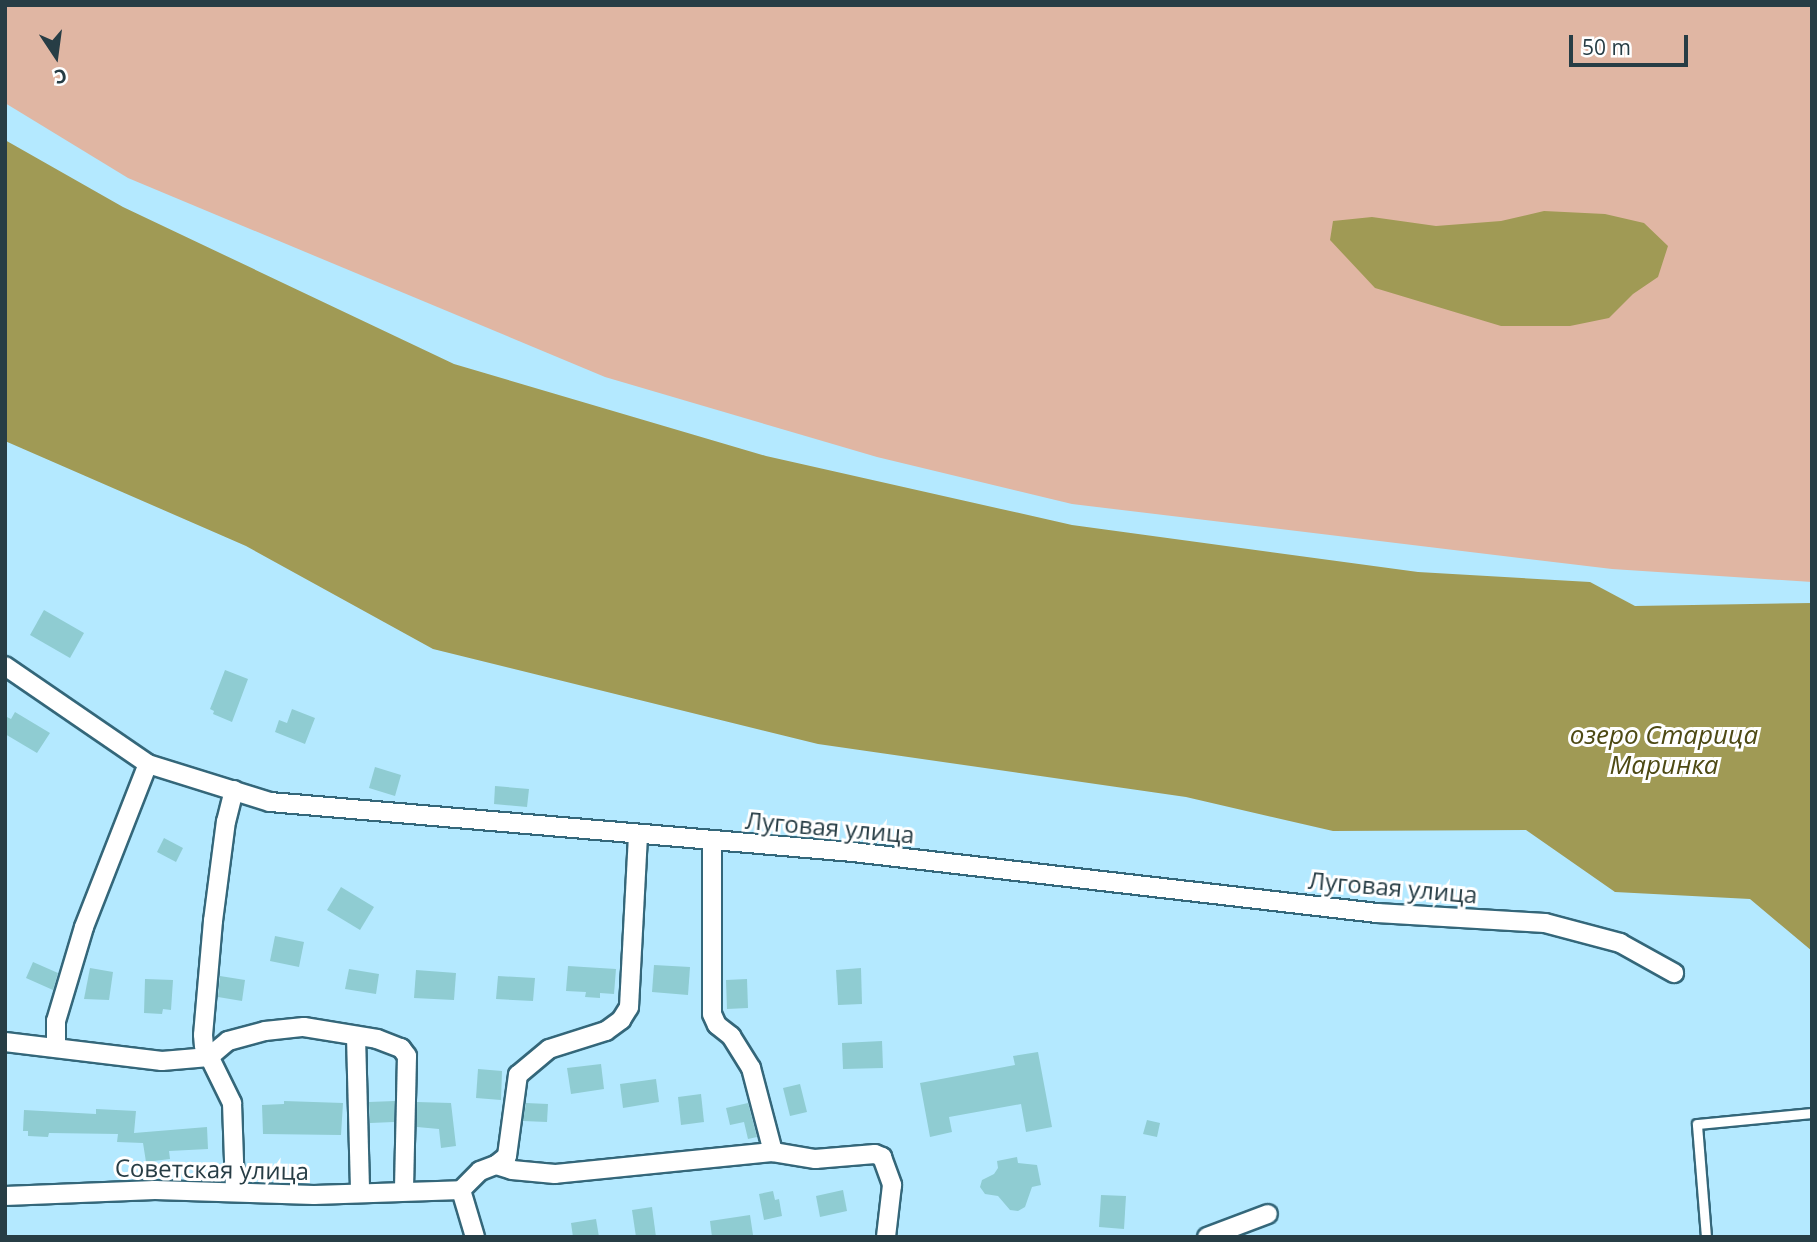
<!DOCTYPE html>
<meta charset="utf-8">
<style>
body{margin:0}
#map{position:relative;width:1817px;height:1242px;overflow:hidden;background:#b4e9ff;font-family:"Open Sans",sans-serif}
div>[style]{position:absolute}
.green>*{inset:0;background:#e0b6a3}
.water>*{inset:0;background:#a09a55}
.building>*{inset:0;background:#8fccd2}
.roads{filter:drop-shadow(2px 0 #34677a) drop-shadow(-2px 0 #34677a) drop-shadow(0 2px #34677a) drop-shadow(0 -2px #34677a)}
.service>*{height:9px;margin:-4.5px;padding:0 4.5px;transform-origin:4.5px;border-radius:4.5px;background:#fff}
.minor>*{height:18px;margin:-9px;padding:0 9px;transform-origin:9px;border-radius:9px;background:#fff}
span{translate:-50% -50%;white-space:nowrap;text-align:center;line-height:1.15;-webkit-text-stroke:6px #fff;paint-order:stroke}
.street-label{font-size:24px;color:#273d45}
.water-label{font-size:26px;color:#4d4913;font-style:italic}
.frame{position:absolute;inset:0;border:7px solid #273d45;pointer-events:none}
.north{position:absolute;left:21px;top:21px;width:70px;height:70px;-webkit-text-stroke:5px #fff;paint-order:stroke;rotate:167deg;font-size:19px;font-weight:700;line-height:28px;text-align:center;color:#273d45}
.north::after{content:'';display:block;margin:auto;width:24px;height:32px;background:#273d45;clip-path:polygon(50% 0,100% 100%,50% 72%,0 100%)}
.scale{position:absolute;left:1569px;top:35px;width:119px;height:32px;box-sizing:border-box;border:4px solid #273d45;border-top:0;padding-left:9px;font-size:21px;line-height:24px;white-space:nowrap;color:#273d45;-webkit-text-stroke:5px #fff;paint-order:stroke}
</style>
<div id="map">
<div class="green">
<div style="clip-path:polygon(5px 5px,1812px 5px,1812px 582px,1612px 569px,1072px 504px,877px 457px,605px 377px,128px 178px,5px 103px)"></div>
</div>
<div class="water">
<div style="clip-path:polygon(5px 140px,123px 207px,454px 364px,766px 456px,1072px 525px,1418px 572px,1590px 582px,1635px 606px,1812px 603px,1812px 951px,1750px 899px,1615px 892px,1526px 830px,1333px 831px,1186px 797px,818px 744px,433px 649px,246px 546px,5px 441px)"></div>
<div style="clip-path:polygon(1544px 211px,1605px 214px,1644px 223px,1668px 246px,1658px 277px,1633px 294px,1609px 318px,1570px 326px,1501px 326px,1375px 288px,1330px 240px,1333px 221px,1372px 217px,1436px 226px,1501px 221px)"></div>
</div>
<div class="building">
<div style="clip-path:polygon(44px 610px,84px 633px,70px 658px,30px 635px)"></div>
<div style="clip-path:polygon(225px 670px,248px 679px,232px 722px,213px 714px,214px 711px,210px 709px)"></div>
<div style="clip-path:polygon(292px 709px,315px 718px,305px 744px,275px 732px,279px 720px,287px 723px)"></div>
<div style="clip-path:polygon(15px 712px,50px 733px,37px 753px,5px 734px,5px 716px,11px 719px)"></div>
<div style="clip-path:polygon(375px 767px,401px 775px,395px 796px,369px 788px)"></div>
<div style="clip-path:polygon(495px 786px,529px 789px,527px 807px,494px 804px)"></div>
<div style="clip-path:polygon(164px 838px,183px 848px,176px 862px,157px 852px)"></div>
<div style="clip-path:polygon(341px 887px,374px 907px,360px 930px,327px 910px)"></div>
<div style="clip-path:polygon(275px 936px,304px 942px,299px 967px,270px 961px)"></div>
<div style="clip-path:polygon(33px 962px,58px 973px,53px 990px,26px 978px)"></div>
<div style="clip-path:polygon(654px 965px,690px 967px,688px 995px,652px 992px)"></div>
<div style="clip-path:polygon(568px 966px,616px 969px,614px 994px,600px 993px,600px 998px,585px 997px,586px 992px,566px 991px)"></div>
<div style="clip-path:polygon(90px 968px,113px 972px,109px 1000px,84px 999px)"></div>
<div style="clip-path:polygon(861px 968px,862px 1004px,838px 1005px,836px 970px)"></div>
<div style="clip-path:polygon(349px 969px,379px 974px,376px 994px,345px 989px)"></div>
<div style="clip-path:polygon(416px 970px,456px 973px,454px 1000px,414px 998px)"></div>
<div style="clip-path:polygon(220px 976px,245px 980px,242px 1001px,218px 997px)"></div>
<div style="clip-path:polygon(498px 976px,535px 978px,533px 1001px,496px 999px)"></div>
<div style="clip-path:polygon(145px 979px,173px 980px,171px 1010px,163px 1009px,162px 1014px,144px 1013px)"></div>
<div style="clip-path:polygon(747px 979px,748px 1008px,727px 1009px,726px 980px)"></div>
<div style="clip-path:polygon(882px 1041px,883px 1068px,843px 1069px,842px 1043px)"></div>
<div style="clip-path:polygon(1038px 1052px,1052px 1127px,1026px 1132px,1021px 1104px,949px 1117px,952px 1132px,930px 1137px,920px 1083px,1015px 1065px,1013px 1056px)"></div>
<div style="clip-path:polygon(601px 1064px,604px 1089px,571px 1094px,567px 1068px)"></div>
<div style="clip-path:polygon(478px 1069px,502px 1071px,501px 1100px,476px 1098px)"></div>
<div style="clip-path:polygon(656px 1079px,659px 1102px,623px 1108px,620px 1084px)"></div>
<div style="clip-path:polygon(800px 1084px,807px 1112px,790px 1116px,783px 1088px)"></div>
<div style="clip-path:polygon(701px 1094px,704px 1122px,681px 1125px,678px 1097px)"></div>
<div style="clip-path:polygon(284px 1101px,343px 1103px,341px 1135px,263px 1134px,262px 1105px,284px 1104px)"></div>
<div style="clip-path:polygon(395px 1101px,394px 1122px,370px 1123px,369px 1102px)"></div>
<div style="clip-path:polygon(417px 1102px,451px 1103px,456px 1146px,441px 1148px,439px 1129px,417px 1127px)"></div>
<div style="clip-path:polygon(526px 1103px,548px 1104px,547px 1122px,523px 1121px)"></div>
<div style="clip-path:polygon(748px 1103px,757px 1137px,748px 1139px,744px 1122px,730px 1125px,726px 1108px)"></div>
<div style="clip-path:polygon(96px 1109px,136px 1111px,134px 1133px,207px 1127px,208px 1149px,169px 1151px,170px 1159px,146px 1162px,143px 1143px,117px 1142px,118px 1134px,49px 1133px,48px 1137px,28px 1136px,28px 1131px,23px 1131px,24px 1110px,96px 1114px)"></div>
<div style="clip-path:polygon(1147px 1120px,1160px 1123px,1157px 1137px,1143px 1134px)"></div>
<div style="clip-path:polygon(1017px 1157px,1018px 1163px,1037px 1165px,1041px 1185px,1032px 1187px,1025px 1207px,1018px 1211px,1010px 1210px,998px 1196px,985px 1194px,980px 1187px,982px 1180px,994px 1174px,998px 1168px,997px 1161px)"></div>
<div style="clip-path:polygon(843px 1190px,847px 1211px,820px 1217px,816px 1196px)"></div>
<div style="clip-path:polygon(773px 1191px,775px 1200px,779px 1199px,782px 1216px,764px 1220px,759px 1194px)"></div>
<div style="clip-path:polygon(1101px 1195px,1126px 1196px,1124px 1229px,1099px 1227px)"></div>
<div style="clip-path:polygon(652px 1207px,656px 1237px,636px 1237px,632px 1210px)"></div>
<div style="clip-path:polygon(750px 1215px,753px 1235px,712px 1237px,710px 1221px)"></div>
<div style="clip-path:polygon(596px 1219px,599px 1237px,573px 1237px,571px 1223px)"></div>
</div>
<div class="roads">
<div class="service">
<div style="left:1706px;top:1237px;width:113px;rotate:-94.6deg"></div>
<div style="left:1697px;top:1124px;width:116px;rotate:-5.5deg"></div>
</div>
<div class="minor">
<div style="left:5px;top:666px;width:173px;rotate:34.4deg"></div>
<div style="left:148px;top:764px;width:128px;rotate:17.3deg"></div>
<div style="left:270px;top:802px;width:585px;rotate:4.9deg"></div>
<div style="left:853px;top:852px;width:528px;rotate:6.64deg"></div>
<div style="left:1377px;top:913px;width:168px;rotate:3.4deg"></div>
<div style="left:1545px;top:923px;width:78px;rotate:14.9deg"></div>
<div style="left:1620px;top:943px;width:62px;rotate:29.1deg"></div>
<div style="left:234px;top:790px;width:32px;rotate:104deg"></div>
<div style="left:226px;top:821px;width:101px;rotate:97.4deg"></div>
<div style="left:213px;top:921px;width:114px;rotate:95deg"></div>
<div style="left:203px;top:1035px;width:11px;rotate:85deg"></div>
<div style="left:204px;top:1046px;width:64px;rotate:63.8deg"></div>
<div style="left:232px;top:1103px;width:87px;rotate:88deg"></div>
<div style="left:712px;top:841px;width:173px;rotate:90deg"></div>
<div style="left:712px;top:1014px;width:12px;rotate:66deg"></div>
<div style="left:717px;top:1025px;width:18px;rotate:38deg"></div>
<div style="left:731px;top:1036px;width:38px;rotate:58deg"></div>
<div style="left:751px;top:1068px;width:87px;rotate:75.3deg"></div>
<div style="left:773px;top:1152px;width:43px;rotate:9.5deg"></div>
<div style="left:815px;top:1159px;width:60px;rotate:-4.8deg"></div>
<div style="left:875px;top:1154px;width:8px;rotate:23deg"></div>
<div style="left:882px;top:1157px;width:30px;rotate:70deg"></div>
<div style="left:892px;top:1185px;width:52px;rotate:96.6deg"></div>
<div style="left:356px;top:1036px;width:157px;rotate:88.5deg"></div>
<div style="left:5px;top:1042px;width:158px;rotate:6.9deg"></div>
<div style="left:162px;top:1061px;width:47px;rotate:-4.9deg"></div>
<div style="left:209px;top:1057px;width:25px;rotate:-40deg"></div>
<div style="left:228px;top:1041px;width:38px;rotate:-15deg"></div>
<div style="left:265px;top:1031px;width:39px;rotate:-6deg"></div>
<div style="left:304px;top:1027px;width:74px;rotate:9.3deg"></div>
<div style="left:377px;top:1039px;width:26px;rotate:21deg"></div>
<div style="left:401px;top:1048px;width:10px;rotate:53deg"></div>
<div style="left:407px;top:1056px;width:135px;rotate:91.3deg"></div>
<div style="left:56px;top:1048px;width:27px;rotate:-90deg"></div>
<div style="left:56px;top:1021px;width:98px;rotate:-73.4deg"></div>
<div style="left:84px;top:927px;width:175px;rotate:-68.6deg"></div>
<div style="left:496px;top:1165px;width:14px;rotate:-39deg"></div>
<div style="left:507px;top:1156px;width:82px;rotate:-82.3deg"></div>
<div style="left:518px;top:1075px;width:40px;rotate:-40deg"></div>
<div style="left:549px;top:1049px;width:60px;rotate:-17.5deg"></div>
<div style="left:606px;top:1031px;width:19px;rotate:-36deg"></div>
<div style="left:621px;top:1020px;width:15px;rotate:-58deg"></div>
<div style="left:629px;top:1007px;width:173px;rotate:-87deg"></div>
<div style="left:461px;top:1190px;width:49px;rotate:73.4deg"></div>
<div style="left:5px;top:1196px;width:150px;rotate:-2.3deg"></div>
<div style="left:155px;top:1190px;width:159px;rotate:1.8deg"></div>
<div style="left:314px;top:1195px;width:147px;rotate:-1.9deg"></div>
<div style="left:461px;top:1190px;width:27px;rotate:-45deg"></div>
<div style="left:480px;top:1171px;width:17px;rotate:-21deg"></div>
<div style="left:496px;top:1165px;width:17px;rotate:17deg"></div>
<div style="left:512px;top:1170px;width:43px;rotate:5.3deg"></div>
<div style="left:555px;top:1174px;width:219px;rotate:-5.8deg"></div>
<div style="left:1207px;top:1237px;width:65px;rotate:-20.7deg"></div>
</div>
</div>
<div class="street-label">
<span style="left:830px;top:827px;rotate:5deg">Луговая улица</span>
<span style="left:1393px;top:887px;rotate:5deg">Луговая улица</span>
<span style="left:212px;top:1169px;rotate:1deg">Советская улица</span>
</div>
<div class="water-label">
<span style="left:1664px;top:750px">озеро Старица<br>Маринка</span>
</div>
<div class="frame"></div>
<div class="north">С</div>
<div class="scale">50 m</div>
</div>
